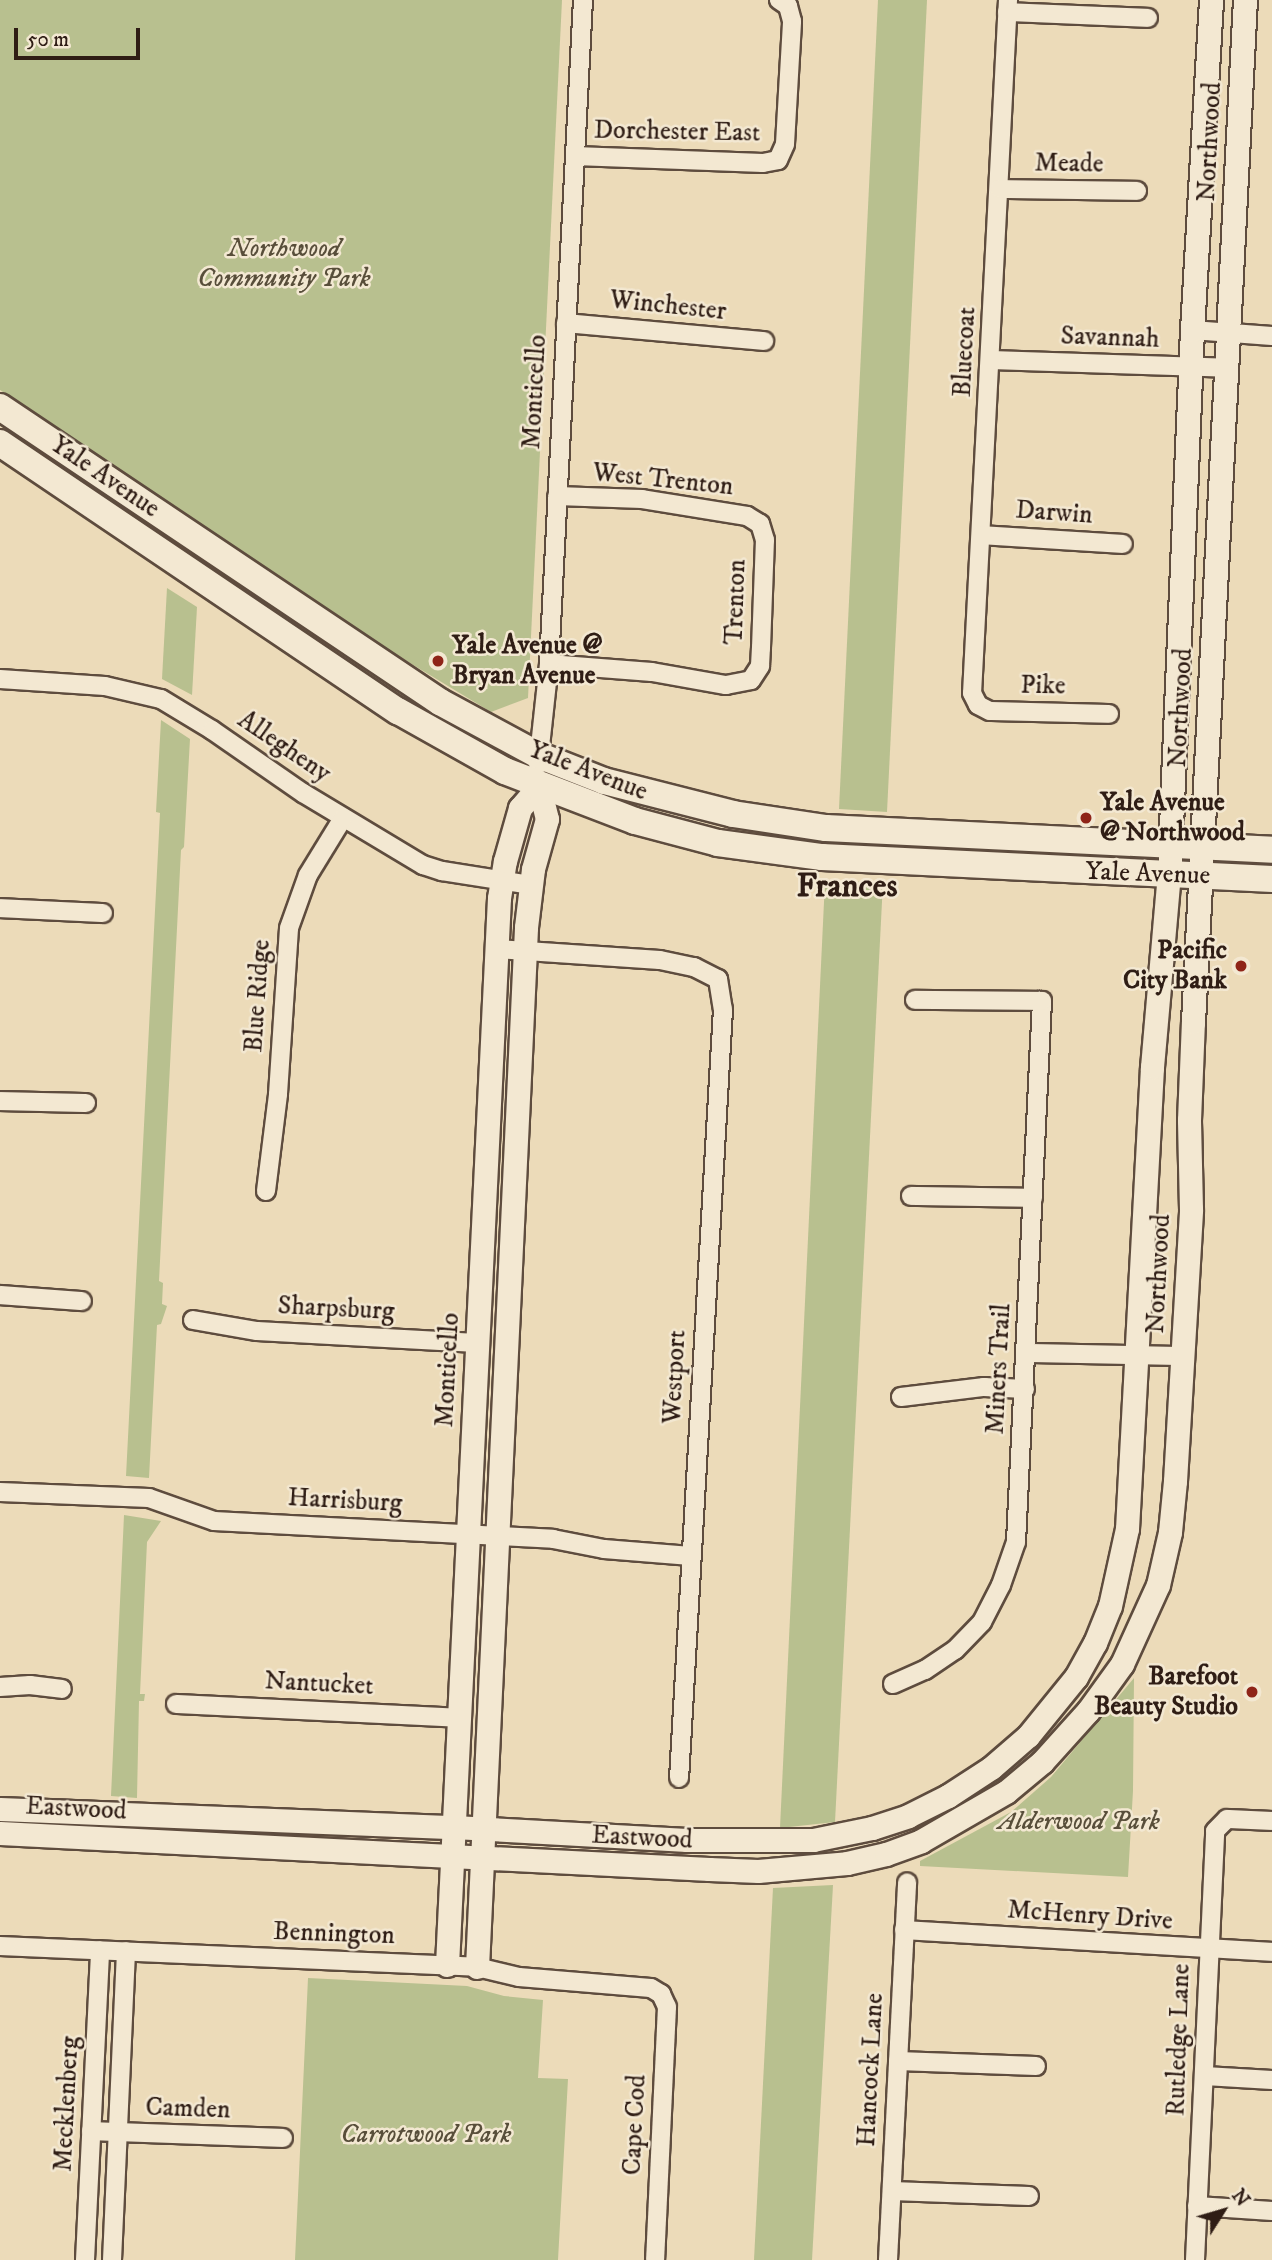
<!DOCTYPE html>
<style>
body{margin:0}
#map{position:relative;width:1272px;height:2260px;overflow:hidden;background:#ecdbb9;font-family:"IM FELL DW Pica",serif}
div>[style]{position:absolute}
.green>*{inset:0;background:#b8c08f}
.roads{filter:drop-shadow(2px 0 #5e4c3e) drop-shadow(-2px 0 #5e4c3e) drop-shadow(0 2px #5e4c3e) drop-shadow(0 -2px #5e4c3e)}
.minor>*{height:18px;margin:-9px;padding:0 9px;transform-origin:9px;border-radius:9px;background:#f3e8d2}
.tertiary>*{height:23px;margin:-11.5px;padding:0 11.5px;transform-origin:11.5px;border-radius:11.5px;background:#f3e8d2}
.secondary>*{height:26px;margin:-13px;padding:0 13px;transform-origin:13px;border-radius:13px;background:#f3e8d2}
.dots>*{width:19px;height:19px;translate:-50% -50%;box-sizing:border-box;border:4px solid #f3e8d2;border-radius:50%}
span{translate:-50% -50%;white-space:nowrap;text-align:center;line-height:1.15;-webkit-text-stroke:5px #f3e8d2;paint-order:stroke}
.street-label{font-size:26px;color:#2f1d15}
.park-label{font-size:26px;color:#584e3a;font-style:italic}
.poi-label{font-size:26px;color:#2f1d15;font-weight:700}
.left{translate:0 -50%;text-align:left}
.right{translate:-100% -50%;text-align:right}
.district-label{font-size:33px;color:#2f1d15;font-weight:700}
.north{position:absolute;left:1188px;top:2176px;width:70px;height:70px;-webkit-text-stroke:5px #f3e8d2;paint-order:stroke;rotate:53deg;font-size:19px;font-weight:700;line-height:28px;text-align:center;color:#2f1d15}
.north::after{content:'';display:block;margin:auto;width:24px;height:32px;background:#2f1d15;clip-path:polygon(50% 0,100% 100%,50% 72%,0 100%)}
.scale{position:absolute;left:14px;top:28px;width:126px;height:32px;box-sizing:border-box;border:4px solid #2f1d15;border-top:0;padding-left:9px;font-size:21px;line-height:24px;white-space:nowrap;color:#2f1d15;-webkit-text-stroke:5px #f3e8d2;paint-order:stroke}
</style>
<div id="map">
<div class="green">
<div style="clip-path:polygon(0 0,562px 0,528px 698px,491px 712px,367px 637px,0 390px)"></div>
<div style="clip-path:polygon(878px 0,927px 0,887px 812px,839px 809px)"></div>
<div style="clip-path:polygon(167px 588px,197px 607px,192px 695px,162px 679px)"></div>
<div style="clip-path:polygon(161px 720px,190px 739px,184px 847px,181px 850px,159px 1281px,163px 1283px,162px 1304px,167px 1306px,161px 1324px,157px 1325px,149px 1478px,126px 1476px,160px 813px,156px 812px)"></div>
<div style="clip-path:polygon(825px 881px,883px 882px,835px 1822px,780px 1828px)"></div>
<div style="clip-path:polygon(124px 1515px,161px 1521px,147px 1542px,140px 1694px,145px 1694px,144px 1701px,139px 1701px,137px 1798px,111px 1796px)"></div>
<div style="clip-path:polygon(1134px 1678px,1133px 1791px,1128px 1877px,920px 1866px,920px 1861px,1011px 1812px,1051px 1777px)"></div>
<div style="clip-path:polygon(833px 1885px,812px 2260px,754px 2260px,773px 1888px)"></div>
<div style="clip-path:polygon(308px 1978px,467px 1986px,504px 1996px,543px 2000px,538px 2078px,568px 2079px,558px 2260px,295px 2260px)"></div>
</div>
<div class="roads">
<div class="minor">
<div style="left:1008px;top:0;width:694px;rotate:92.97deg"></div>
<div style="left:972px;top:693px;width:13px;rotate:63deg"></div>
<div style="left:978px;top:705px;width:13px;rotate:27deg"></div>
<div style="left:990px;top:711px;width:119px;rotate:1.4deg"></div>
<div style="left:1007px;top:12px;width:141px;rotate:2.4deg"></div>
<div style="left:575px;top:156px;width:188px;rotate:2.1deg"></div>
<div style="left:763px;top:163px;width:15px;rotate:-11deg"></div>
<div style="left:778px;top:160px;width:17px;rotate:-66deg"></div>
<div style="left:785px;top:144px;width:123px;rotate:-86.7deg"></div>
<div style="left:792px;top:21px;width:16px;rotate:-105deg"></div>
<div style="left:788px;top:6px;width:11px;rotate:-146deg"></div>
<div style="left:1000px;top:189px;width:137px;rotate:0.8deg"></div>
<div style="left:566px;top:323px;width:199px;rotate:5.2deg"></div>
<div style="left:1192px;top:330px;width:80px;rotate:4.3deg"></div>
<div style="left:991px;top:360px;width:236px;rotate:1.9deg"></div>
<div style="left:981px;top:535px;width:142px;rotate:3.6deg"></div>
<div style="left:549px;top:664px;width:103px;rotate:4.4deg"></div>
<div style="left:652px;top:672px;width:75px;rotate:10deg"></div>
<div style="left:726px;top:685px;width:25px;rotate:-11deg"></div>
<div style="left:751px;top:680px;width:17px;rotate:-57deg"></div>
<div style="left:760px;top:666px;width:18px;rotate:-87deg"></div>
<div style="left:761px;top:648px;width:108px;rotate:-87.9deg"></div>
<div style="left:765px;top:540px;width:17px;rotate:-107deg"></div>
<div style="left:760px;top:524px;width:15px;rotate:-148deg"></div>
<div style="left:747px;top:516px;width:106px;rotate:-170.8deg"></div>
<div style="left:642px;top:499px;width:85px;rotate:-178deg"></div>
<div style="left:0;top:679px;width:105px;rotate:3.8deg"></div>
<div style="left:105px;top:686px;width:57px;rotate:13.1deg"></div>
<div style="left:161px;top:699px;width:60px;rotate:31.3deg"></div>
<div style="left:212px;top:730px;width:111px;rotate:34.7deg"></div>
<div style="left:303px;top:793px;width:140px;rotate:31deg"></div>
<div style="left:423px;top:865px;width:20px;rotate:18deg"></div>
<div style="left:442px;top:871px;width:89px;rotate:9deg"></div>
<div style="left:538px;top:765px;width:102px;rotate:-83.8deg"></div>
<div style="left:549px;top:664px;width:665px;rotate:-87.07deg"></div>
<div style="left:0;top:908px;width:103px;rotate:2.8deg"></div>
<div style="left:497px;top:949px;width:163px;rotate:3.9deg"></div>
<div style="left:660px;top:960px;width:35px;rotate:12deg"></div>
<div style="left:694px;top:967px;width:27px;rotate:27deg"></div>
<div style="left:718px;top:979px;width:30px;rotate:81deg"></div>
<div style="left:723px;top:1009px;width:770px;rotate:93.27deg"></div>
<div style="left:0;top:1101px;width:86px;rotate:1.3deg"></div>
<div style="left:266px;top:1191px;width:98px;rotate:-82.9deg"></div>
<div style="left:278px;top:1094px;width:166px;rotate:-86.2deg"></div>
<div style="left:289px;top:928px;width:56px;rotate:-70.3deg"></div>
<div style="left:308px;top:875px;width:67px;rotate:-58.4deg"></div>
<div style="left:911px;top:1196px;width:122px;rotate:0.9deg"></div>
<div style="left:0;top:1295px;width:82px;rotate:4.2deg"></div>
<div style="left:193px;top:1320px;width:65px;rotate:9.8deg"></div>
<div style="left:257px;top:1331px;width:220px;rotate:3.1deg"></div>
<div style="left:1028px;top:1353px;width:154px;rotate:1.1deg"></div>
<div style="left:901px;top:1397px;width:84px;rotate:-6.9deg"></div>
<div style="left:984px;top:1387px;width:41px;rotate:2.8deg"></div>
<div style="left:0;top:1492px;width:149px;rotate:2.3deg"></div>
<div style="left:149px;top:1498px;width:69px;rotate:19.5deg"></div>
<div style="left:214px;top:1521px;width:339px;rotate:3deg"></div>
<div style="left:553px;top:1539px;width:52px;rotate:11.1deg"></div>
<div style="left:604px;top:1549px;width:87px;rotate:4.6deg"></div>
<div style="left:893px;top:1684px;width:35px;rotate:-24deg"></div>
<div style="left:925px;top:1670px;width:36px;rotate:-34deg"></div>
<div style="left:955px;top:1650px;width:39px;rotate:-46deg"></div>
<div style="left:982px;top:1622px;width:42px;rotate:-62.8deg"></div>
<div style="left:1001px;top:1585px;width:46px;rotate:-70.8deg"></div>
<div style="left:1016px;top:1542px;width:542px;rotate:-87.25deg"></div>
<div style="left:1042px;top:1001px;width:127px;rotate:-179.5deg"></div>
<div style="left:0;top:1687px;width:30px;rotate:-4deg"></div>
<div style="left:30px;top:1685px;width:32px;rotate:7deg"></div>
<div style="left:176px;top:1704px;width:283px;rotate:2.8deg"></div>
<div style="left:904px;top:1930px;width:369px;rotate:3.4deg"></div>
<div style="left:0;top:1946px;width:477px;rotate:2.5deg"></div>
<div style="left:477px;top:1967px;width:43px;rotate:13.4deg"></div>
<div style="left:519px;top:1977px;width:132px;rotate:4.8deg"></div>
<div style="left:651px;top:1988px;width:12px;rotate:31deg"></div>
<div style="left:661px;top:1994px;width:14px;rotate:65deg"></div>
<div style="left:667px;top:2007px;width:253px;rotate:92.7deg"></div>
<div style="left:898px;top:2061px;width:138px;rotate:2.1deg"></div>
<div style="left:1205px;top:2076px;width:67px;rotate:3.4deg"></div>
<div style="left:91px;top:2131px;width:192px;rotate:2.1deg"></div>
<div style="left:892px;top:2191px;width:137px;rotate:2.1deg"></div>
<div style="left:1197px;top:2206px;width:75px;rotate:3.8deg"></div>
<div style="left:85px;top:2260px;width:310px;rotate:-87.2deg"></div>
<div style="left:112px;top:2260px;width:309px;rotate:-87.4deg"></div>
<div style="left:888px;top:2260px;width:378px;rotate:-87.1deg"></div>
<div style="left:1195px;top:2260px;width:429px;rotate:-87.3deg"></div>
<div style="left:1215px;top:1831px;width:17px;rotate:-45deg"></div>
<div style="left:1227px;top:1819px;width:45px;rotate:2.5deg"></div>
</div>
<div class="tertiary">
<div style="left:0;top:1809px;width:454px;rotate:2.3deg"></div>
<div style="left:454px;top:1827px;width:233px;rotate:3.2deg"></div>
<div style="left:687px;top:1840px;width:126px"></div>
<div style="left:813px;top:1840px;width:60px;rotate:-11.5deg"></div>
<div style="left:872px;top:1828px;width:38px;rotate:-18deg"></div>
<div style="left:908px;top:1816px;width:45px;rotate:-26.6deg"></div>
<div style="left:948px;top:1796px;width:51px;rotate:-33.1deg"></div>
<div style="left:991px;top:1768px;width:49px;rotate:-40.9deg"></div>
<div style="left:1028px;top:1736px;width:76px;rotate:-50.9deg"></div>
<div style="left:1076px;top:1677px;width:39px;rotate:-61deg"></div>
<div style="left:1095px;top:1643px;width:40px;rotate:-68deg"></div>
<div style="left:1110px;top:1606px;width:79px;rotate:-77.6deg"></div>
<div style="left:1127px;top:1529px;width:463px;rotate:-86.9deg"></div>
<div style="left:1152px;top:1067px;width:194px;rotate:-85deg"></div>
<div style="left:1169px;top:874px;width:544px;rotate:-87.58deg"></div>
<div style="left:1192px;top:330px;width:331px;rotate:-86.7deg"></div>
<div style="left:0;top:1833px;width:710px;rotate:2.91deg"></div>
<div style="left:709px;top:1869px;width:49px;rotate:2.3deg"></div>
<div style="left:758px;top:1871px;width:89px;rotate:-5.1deg"></div>
<div style="left:847px;top:1863px;width:40px;rotate:-13deg"></div>
<div style="left:886px;top:1854px;width:37px;rotate:-20deg"></div>
<div style="left:921px;top:1841px;width:98px;rotate:-30deg"></div>
<div style="left:1006px;top:1792px;width:47px;rotate:-39.8deg"></div>
<div style="left:1042px;top:1762px;width:69px;rotate:-48deg"></div>
<div style="left:1088px;top:1711px;width:58px;rotate:-54.1deg"></div>
<div style="left:1122px;top:1664px;width:87px;rotate:-65.5deg"></div>
<div style="left:1158px;top:1585px;width:54px;rotate:-77.2deg"></div>
<div style="left:1170px;top:1532px;width:51px;rotate:-84.4deg"></div>
<div style="left:1175px;top:1481px;width:272px;rotate:-86.6deg"></div>
<div style="left:1191px;top:1209px;width:89px;rotate:-91.3deg"></div>
<div style="left:1189px;top:1120px;width:98px;rotate:-87.7deg"></div>
<div style="left:1193px;top:1022px;width:1023px;rotate:-87.09deg"></div>
<div style="left:447px;top:1965px;width:1068px;rotate:-87.21deg"></div>
<div style="left:499px;top:898px;width:37px;rotate:-81deg"></div>
<div style="left:505px;top:861px;width:55px;rotate:-74.2deg"></div>
<div style="left:520px;top:808px;width:29px;rotate:-49deg"></div>
<div style="left:477px;top:1967px;width:1041px;rotate:-87.3deg"></div>
<div style="left:526px;top:927px;width:58px;rotate:-83.1deg"></div>
<div style="left:533px;top:869px;width:52px;rotate:-74.4deg"></div>
<div style="left:547px;top:819px;width:34px;rotate:-104deg"></div>
</div>
<div class="secondary">
<div style="left:0;top:407px;width:530px;rotate:33.84deg"></div>
<div style="left:440px;top:702px;width:111px;rotate:28.4deg"></div>
<div style="left:538px;top:755px;width:71px;rotate:21.5deg"></div>
<div style="left:604px;top:781px;width:133px;rotate:14.3deg"></div>
<div style="left:733px;top:814px;width:94px;rotate:8.6deg"></div>
<div style="left:826px;top:828px;width:447px;rotate:2.8deg"></div>
<div style="left:0;top:443px;width:480px;rotate:34deg"></div>
<div style="left:398px;top:711px;width:123px;rotate:29.3deg"></div>
<div style="left:505px;top:771px;width:139px;rotate:21deg"></div>
<div style="left:635px;top:821px;width:86px;rotate:14.8deg"></div>
<div style="left:718px;top:843px;width:105px;rotate:7.7deg"></div>
<div style="left:822px;top:857px;width:451px;rotate:2.8deg"></div>
</div>
</div>
<div class="dots">
<div style="left:438px;top:661px;background:#8f2418"></div>
<div style="left:1086px;top:818px;background:#8f2418"></div>
<div style="left:1241px;top:966px;background:#8f2418"></div>
<div style="left:1252px;top:1692px;background:#8f2418"></div>
</div>
<div class="street-label">
<span style="left:677px;top:132px;rotate:1deg">Dorchester East</span>
<span style="left:1210px;top:142px;rotate:-87deg">Northwood</span>
<span style="left:1069px;top:164px;rotate:1deg">Meade</span>
<span style="left:668px;top:306px;rotate:6deg">Winchester</span>
<span style="left:1110px;top:338px;rotate:2deg">Savannah</span>
<span style="left:965px;top:352px;rotate:-87deg">Bluecoat</span>
<span style="left:535px;top:392px;rotate:-87deg">Monticello</span>
<span style="left:105px;top:477px;rotate:34deg">Yale Avenue</span>
<span style="left:663px;top:480px;rotate:6deg">West Trenton</span>
<span style="left:1054px;top:513px;rotate:4deg">Darwin</span>
<span style="left:736px;top:602px;rotate:-88deg">Trenton</span>
<span style="left:1043px;top:686px;rotate:1deg">Pike</span>
<span style="left:1181px;top:708px;rotate:-87deg">Northwood</span>
<span style="left:284px;top:747px;rotate:34deg">Allegheny</span>
<span style="left:588px;top:771px;rotate:21deg">Yale Avenue</span>
<span style="left:1148px;top:874px;rotate:2deg">Yale Avenue</span>
<span style="left:258px;top:996px;rotate:-86deg">Blue Ridge</span>
<span style="left:1159px;top:1274px;rotate:-87deg">Northwood</span>
<span style="left:336px;top:1309px;rotate:3deg">Sharpsburg</span>
<span style="left:999px;top:1369px;rotate:-87deg">Miners Trail</span>
<span style="left:448px;top:1370px;rotate:-87deg">Monticello</span>
<span style="left:675px;top:1377px;rotate:-87deg">Westport</span>
<span style="left:345px;top:1501px;rotate:3deg">Harrisburg</span>
<span style="left:319px;top:1684px;rotate:3deg">Nantucket</span>
<span style="left:76px;top:1809px;rotate:3deg">Eastwood</span>
<span style="left:642px;top:1838px;rotate:3deg">Eastwood</span>
<span style="left:1090px;top:1916px;rotate:4deg">McHenry Drive</span>
<span style="left:334px;top:1934px;rotate:2deg">Bennington</span>
<span style="left:1179px;top:2040px;rotate:-88deg">Rutledge Lane</span>
<span style="left:871px;top:2070px;rotate:-87deg">Hancock Lane</span>
<span style="left:67px;top:2104px;rotate:-87deg">Mecklenberg</span>
<span style="left:188px;top:2109px;rotate:2deg">Camden</span>
<span style="left:635px;top:2125px;rotate:-87deg">Cape Cod</span>
</div>
<div class="park-label">
<span style="left:284px;top:264px">Northwood<br>Community Park</span>
<span style="left:1079px;top:1822px">Alderwood Park</span>
<span style="left:426px;top:2135px">Carrotwood Park</span>
</div>
<div class="poi-label">
<span class="left" style="left:452px;top:661px">Yale Avenue @<br>Bryan Avenue</span>
<span class="left" style="left:1100px;top:818px">Yale Avenue<br>@ Northwood</span>
<span class="right" style="left:1227px;top:966px">Pacific<br>City Bank</span>
<span class="right" style="left:1238px;top:1692px">Barefoot<br>Beauty Studio</span>
</div>
<div class="district-label">
<span style="left:847px;top:887px">Frances</span>
</div>
<div class="north">N</div>
<div class="scale">50 m</div>
</div>
